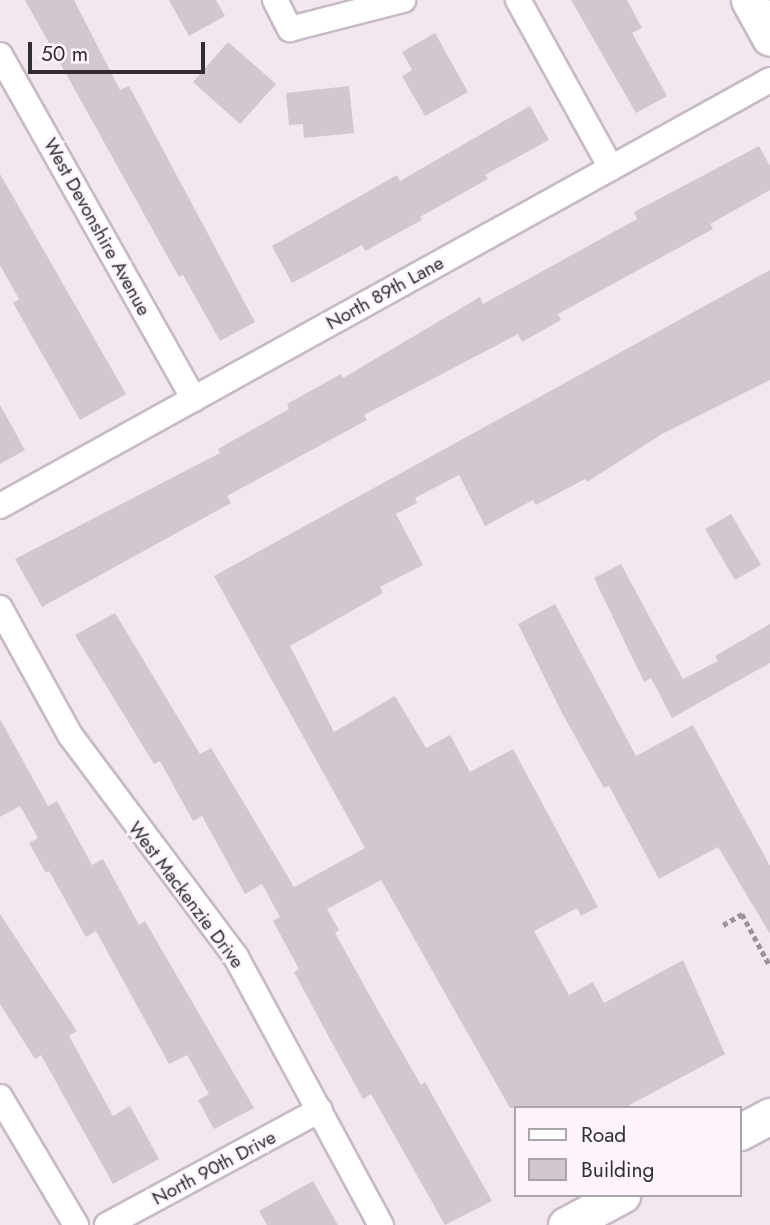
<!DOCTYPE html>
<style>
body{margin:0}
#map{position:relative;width:770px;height:1225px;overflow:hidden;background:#f2e6f1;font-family:Jost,sans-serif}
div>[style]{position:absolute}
.building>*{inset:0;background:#d2c7d1}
.path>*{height:4.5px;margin-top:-2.25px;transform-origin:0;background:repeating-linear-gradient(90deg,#9a9299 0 5px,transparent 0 8.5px)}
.roads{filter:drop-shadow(2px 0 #c6bac5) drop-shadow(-2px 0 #c6bac5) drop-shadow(0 2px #c6bac5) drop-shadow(0 -2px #c6bac5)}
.minor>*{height:24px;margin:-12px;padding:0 12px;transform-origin:12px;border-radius:12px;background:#fff}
.secondary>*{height:35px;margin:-17.5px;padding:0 17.5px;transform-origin:17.5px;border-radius:17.5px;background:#fff}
span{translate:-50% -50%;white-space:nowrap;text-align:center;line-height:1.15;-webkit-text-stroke:5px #fef4fd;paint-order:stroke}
.street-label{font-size:19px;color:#312d31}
.legend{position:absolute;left:514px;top:1106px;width:228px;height:91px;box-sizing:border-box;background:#fef4fd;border:2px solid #aca4ab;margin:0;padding:9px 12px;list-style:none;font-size:21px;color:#312d31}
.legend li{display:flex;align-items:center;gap:14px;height:35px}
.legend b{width:35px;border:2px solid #aca4ab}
.scale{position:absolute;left:28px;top:42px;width:177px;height:32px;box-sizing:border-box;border:4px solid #312d31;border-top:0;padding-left:9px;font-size:21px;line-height:24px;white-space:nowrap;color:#312d31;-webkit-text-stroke:5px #fef4fd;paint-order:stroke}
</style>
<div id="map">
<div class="building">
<div style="clip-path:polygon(25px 0,74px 0,120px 90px,129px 86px,255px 322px,220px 341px,183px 275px,179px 277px)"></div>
<div style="clip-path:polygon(169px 0,216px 0,225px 16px,189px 36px)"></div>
<div style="clip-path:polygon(571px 0,627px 0,642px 28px,632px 33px,667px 96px,636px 113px)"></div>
<div style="clip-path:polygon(435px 33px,468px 92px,425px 116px,402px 76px,412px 70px,402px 52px)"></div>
<div style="clip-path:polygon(228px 42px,276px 84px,240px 124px,193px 82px)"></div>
<div style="clip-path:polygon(349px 86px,354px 133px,304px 138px,303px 124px,289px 125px,286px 93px)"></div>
<div style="clip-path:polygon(530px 106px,549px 140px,485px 175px,488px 179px,420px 217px,422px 220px,365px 251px,362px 245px,292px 283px,272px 246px,397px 175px,400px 181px)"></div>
<div style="clip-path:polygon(759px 146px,770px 166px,770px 190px,710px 224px,713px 229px,558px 314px,561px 320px,522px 342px,518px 334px,364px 415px,367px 420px,227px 496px,231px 503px,42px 607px,15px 559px,220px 453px,218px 449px,289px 409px,287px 404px,341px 374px,343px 378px,480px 297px,483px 304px,637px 219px,634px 212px)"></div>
<div style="clip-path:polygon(0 174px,126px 394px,80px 420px,13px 303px,19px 299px,0 265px)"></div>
<div style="clip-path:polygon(770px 270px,770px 380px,662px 434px,587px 482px,585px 479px,536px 505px,533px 500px,485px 526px,459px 475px,415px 498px,417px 503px,396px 514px,423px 565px,380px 587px,383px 593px,290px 646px,334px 732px,395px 696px,426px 748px,450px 735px,470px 772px,513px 749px,598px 907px,581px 916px,577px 908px,534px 931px,569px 995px,593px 982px,604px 1003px,683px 960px,725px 1054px,624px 1108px,510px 1108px,381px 880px,327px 909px,339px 930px,335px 933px,380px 1014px,421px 1085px,425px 1082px,492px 1201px,445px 1225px,371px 1094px,363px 1099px,331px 1041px,294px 972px,299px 969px,273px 921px,280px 917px,262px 884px,245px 894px,202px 816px,193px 821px,160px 761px,154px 764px,75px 635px,115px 613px,200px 754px,211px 748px,294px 887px,365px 848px,214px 576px)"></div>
<div style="clip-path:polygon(0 405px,25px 450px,0 464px)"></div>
<div style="clip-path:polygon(731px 514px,761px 565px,735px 580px,705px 529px)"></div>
<div style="clip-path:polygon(621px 564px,683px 679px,718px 661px,715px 656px,770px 624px,770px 663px,672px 718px,651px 678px,644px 682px,594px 578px)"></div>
<div style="clip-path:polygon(555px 604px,636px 756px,693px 725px,770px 866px,770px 934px,718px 847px,659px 879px,609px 786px,604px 788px,562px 713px,518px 624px)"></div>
<div style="clip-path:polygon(0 719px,48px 806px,57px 801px,92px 865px,103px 859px,139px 925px,145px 921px,254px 1108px,214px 1129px,198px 1100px,209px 1094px,187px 1055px,169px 1064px,96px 931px,86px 937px,49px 871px,46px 873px,29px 843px,38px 838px,20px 806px,0 817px)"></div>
<div style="clip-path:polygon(0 914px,77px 1031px,69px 1036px,113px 1116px,130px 1106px,159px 1159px,113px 1184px,41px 1055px,35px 1059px,0 1004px)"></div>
<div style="clip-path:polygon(313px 1181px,338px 1225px,267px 1225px,259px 1211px)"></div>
</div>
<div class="path">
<div style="left:723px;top:925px;width:22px;rotate:-30deg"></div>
<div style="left:742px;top:914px;width:59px;rotate:61.7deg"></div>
</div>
<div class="roads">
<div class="minor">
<div style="left:275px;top:0;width:33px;rotate:63deg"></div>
<div style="left:290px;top:29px;width:117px;rotate:-14.4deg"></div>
<div style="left:518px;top:0;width:192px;rotate:61deg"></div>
<div style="left:0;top:55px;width:395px;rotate:60.6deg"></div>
<div style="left:0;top:506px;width:880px;rotate:-28.95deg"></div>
<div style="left:0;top:608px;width:145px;rotate:61.1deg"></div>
<div style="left:70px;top:735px;width:277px;rotate:53.2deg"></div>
<div style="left:236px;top:957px;width:305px;rotate:61.6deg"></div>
<div style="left:0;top:1097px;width:149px;rotate:59.3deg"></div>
<div style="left:107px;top:1225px;width:242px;rotate:-28.4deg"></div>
</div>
<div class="secondary">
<div style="left:749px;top:0;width:43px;rotate:61.1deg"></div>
<div style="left:740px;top:1132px;width:34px;rotate:-28deg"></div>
<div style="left:566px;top:1225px;width:64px;rotate:-28.2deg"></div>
</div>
</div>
<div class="street-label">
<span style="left:97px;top:227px;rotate:61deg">West Devonshire Avenue</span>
<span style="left:385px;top:293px;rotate:-29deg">North 89th Lane</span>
<span style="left:186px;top:895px;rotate:53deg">West Mackenzie Drive</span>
<span style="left:214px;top:1168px;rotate:-28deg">North 90th Drive</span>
</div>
<ul class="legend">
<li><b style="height:9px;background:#fff"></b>Road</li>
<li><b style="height:19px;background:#d2c7d1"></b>Building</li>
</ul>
<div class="scale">50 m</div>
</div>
